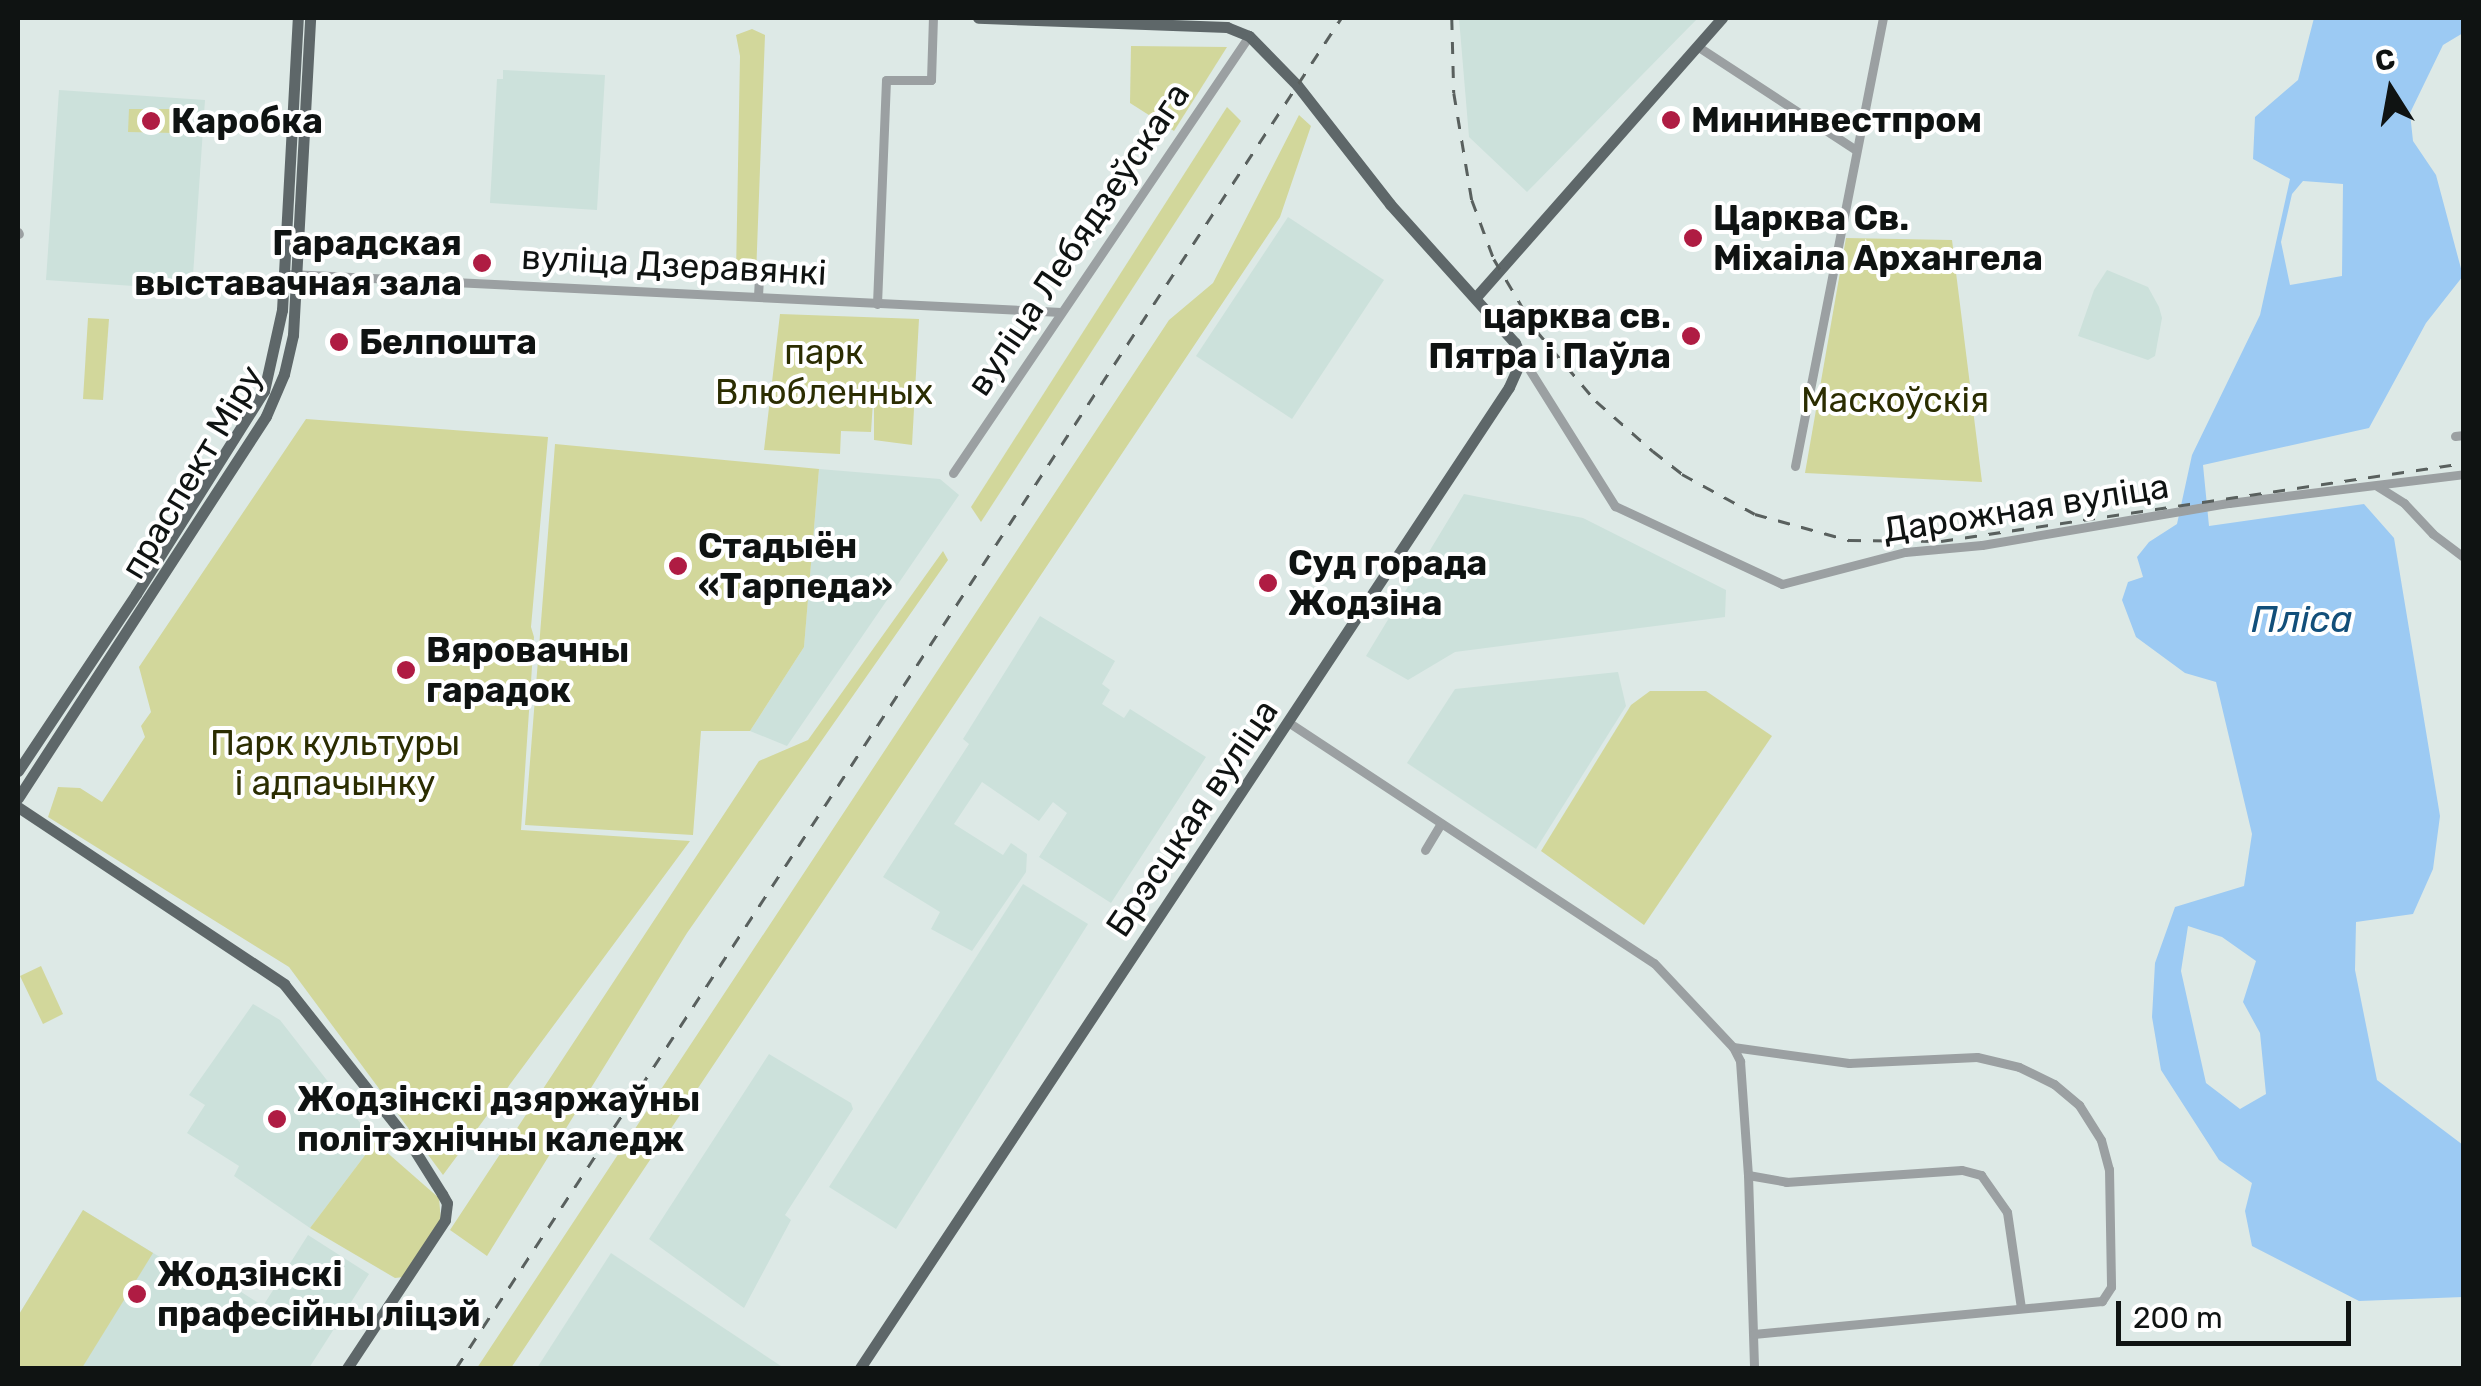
<!DOCTYPE html>
<meta charset="utf-8">
<style>
body{margin:0}
#map{position:relative;width:2481px;height:1386px;overflow:hidden;background:#dde9e6;font-family:Rubik,sans-serif}
div>[style]{position:absolute}
.built>*{inset:0;background:#cce1db}
.green>*{inset:0;background:#d2d79b}
.water>*{inset:0;background:#9ccaf3}
.minor>*{height:9px;margin:-4.5px;padding:0 4.5px;transform-origin:4.5px;border-radius:4.5px;background:#9ba0a2}
.major>*{height:11px;margin:-5.5px;padding:0 5.5px;transform-origin:5.5px;border-radius:5.5px;background:#5e6769}
.rail>*{height:2.5px;margin-top:-1.25px;transform-origin:0;background:repeating-linear-gradient(90deg,#59605e 0 12px,transparent 0 24px)}
.dots>*{width:28px;height:28px;translate:-50% -50%;box-sizing:border-box;border:5px solid #fff;border-radius:50%}
span{translate:-50% -50%;white-space:nowrap;text-align:center;line-height:1.15;-webkit-text-stroke:8px #fff;paint-order:stroke}
.poi-label{font-size:35px;color:#0f1312;font-weight:700}
.left{translate:0 -50%;text-align:left}
.right{translate:-100% -50%;text-align:right}
.street-label{font-size:35px;color:#0f1312}
.park-label{font-size:35px;color:#2b2d01}
.water-label{font-size:38px;color:#124f7a;font-style:italic}
.frame{position:absolute;inset:0;border:20px solid #0f1312;pointer-events:none}
.north{position:absolute;left:2341px;top:40px;width:100px;height:100px;-webkit-text-stroke:8px #fff;paint-order:stroke;rotate:349deg;font-size:28px;font-weight:700;line-height:40px;text-align:center;color:#0f1312}
.north::after{content:'';display:block;margin:auto;width:35px;height:45px;background:#0f1312;clip-path:polygon(50% 0,100% 100%,50% 72%,0 100%)}
.scale{position:absolute;left:2116px;top:1301px;width:235px;height:45px;box-sizing:border-box;border:5px solid #0f1312;border-top:0;padding-left:12px;font-size:30px;line-height:35px;white-space:nowrap;color:#0f1312;-webkit-text-stroke:8px #fff;paint-order:stroke}
</style>
<div id="map">
<div class="built">
<div style="clip-path:polygon(1459px 18px,1698px 18px,1527px 192px,1469px 137px)"></div>
<div style="clip-path:polygon(503px 70px,605px 75px,597px 210px,490px 203px,497px 79px,503px 79px)"></div>
<div style="clip-path:polygon(59px 90px,205px 100px,192px 290px,46px 280px)"></div>
<div style="clip-path:polygon(1288px 217px,1384px 280px,1292px 419px,1196px 356px)"></div>
<div style="clip-path:polygon(2107px 270px,2148px 287px,2159px 307px,2162px 318px,2155px 356px,2148px 360px,2078px 336px,2094px 290px)"></div>
<div style="clip-path:polygon(819px 469px,940px 479px,959px 495px,787px 746px,750px 731px,804px 647px)"></div>
<div style="clip-path:polygon(1464px 494px,1583px 518px,1726px 590px,1725px 617px,1455px 652px,1408px 680px,1366px 656px)"></div>
<div style="clip-path:polygon(1040px 616px,1115px 661px,1102px 684px,1110px 690px,1102px 704px,1124px 718px,1130px 709px,1206px 757px,1111px 903px,1039px 857px,1067px 813px,1053px 802px,1039px 821px,982px 782px,954px 824px,1003px 855px,1011px 843px,1027px 854px,1026px 872px,972px 951px,931px 929px,940px 912px,883px 877px,969px 744px,963px 739px)"></div>
<div style="clip-path:polygon(1618px 672px,1626px 706px,1536px 849px,1407px 763px,1455px 689px)"></div>
<div style="clip-path:polygon(1023px 884px,1088px 924px,896px 1229px,829px 1187px)"></div>
<div style="clip-path:polygon(253px 1004px,280px 1020px,375px 1142px,310px 1228px,234px 1176px,239px 1166px,187px 1133px,205px 1105px,189px 1095px)"></div>
<div style="clip-path:polygon(769px 1054px,851px 1103px,853px 1109px,785px 1215px,791px 1220px,744px 1308px,649px 1239px)"></div>
<div style="clip-path:polygon(83px 1210px,199px 1281px,207px 1270px,263px 1306px,308px 1235px,369px 1274px,309px 1368px,18px 1368px,18px 1316px)"></div>
<div style="clip-path:polygon(611px 1253px,784px 1368px,537px 1368px)"></div>
</div>
<div class="green">
<div style="clip-path:polygon(752px 29px,765px 35px,756px 276px,736px 274px,740px 56px,736px 35px)"></div>
<div style="clip-path:polygon(1131px 46px,1227px 47px,1174px 131px,1130px 103px)"></div>
<div style="clip-path:polygon(1227px 107px,1241px 121px,981px 522px,971px 507px)"></div>
<div style="clip-path:polygon(129px 109px,174px 109px,174px 133px,128px 132px)"></div>
<div style="clip-path:polygon(1299px 115px,1311px 126px,1280px 217px,511px 1368px,477px 1368px,1169px 320px,1213px 283px)"></div>
<div style="clip-path:polygon(1846px 238px,1952px 240px,1982px 482px,1805px 473px)"></div>
<div style="clip-path:polygon(780px 314px,919px 319px,912px 445px,874px 440px,874px 386px,871px 432px,841px 431px,840px 454px,764px 450px)"></div>
<div style="clip-path:polygon(88px 318px,109px 319px,103px 400px,83px 399px)"></div>
<div style="clip-path:polygon(306px 419px,548px 437px,531px 627px,534px 637px,521px 830px,690px 841px,443px 1175px,289px 967px,48px 817px,58px 787px,80px 788px,102px 802px,145px 737px,141px 726px,151px 712px,139px 667px)"></div>
<div style="clip-path:polygon(555px 444px,819px 469px,804px 647px,750px 731px,701px 731px,693px 835px,525px 825px)"></div>
<div style="clip-path:polygon(943px 551px,948px 560px,687px 933px,487px 1256px,450px 1230px,759px 761px,808px 740px)"></div>
<div style="clip-path:polygon(1650px 691px,1706px 691px,1772px 736px,1644px 925px,1541px 851px,1631px 705px)"></div>
<div style="clip-path:polygon(41px 966px,63px 1014px,43px 1024px,20px 976px)"></div>
<div style="clip-path:polygon(375px 1142px,439px 1198px,441px 1221px,404px 1277px,395px 1278px,310px 1228px)"></div>
<div style="clip-path:polygon(83px 1210px,153px 1253px,82px 1368px,18px 1368px,18px 1316px)"></div>
</div>
<div class="water">
<div style="clip-path:polygon(evenodd,2314px 18px,2463px 18px,2463px 33px,2443px 45px,2410px 113px,2413px 141px,2436px 175px,2463px 276px,2426px 323px,2369px 428px,2203px 465px,2209px 526px,2364px 504px,2394px 538px,2440px 816px,2433px 869px,2413px 914px,2356px 922px,2355px 970px,2377px 1080px,2463px 1145px,2463px 1297px,2359px 1301px,2252px 1246px,2245px 1211px,2252px 1183px,2219px 1160px,2161px 1070px,2152px 1017px,2155px 963px,2175px 907px,2244px 886px,2252px 834px,2216px 682px,2185px 673px,2136px 637px,2122px 600px,2128px 582px,2143px 577px,2137px 557px,2149px 542px,2177px 524px,2192px 455px,2260px 315px,2290px 179px,2253px 159px,2255px 117px,2298px 80px,2314px 18px,2303px 181px,2343px 184px,2342px 276px,2290px 285px,2281px 242px,2292px 194px,2303px 181px,2314px 18px,2188px 926px,2222px 937px,2256px 961px,2243px 1002px,2260px 1033px,2266px 1094px,2240px 1109px,2206px 1083px,2181px 971px,2188px 926px)"></div>
</div>
<div class="minor">
<div style="left:1697px;top:46px;width:190px;rotate:33.2deg"></div>
<div style="left:18px;top:232px;width:2px;rotate:63deg"></div>
<div style="left:290px;top:274px;width:772px;rotate:2.82deg"></div>
<div style="left:758px;top:296px;width:17px;rotate:-87deg"></div>
<div style="left:877px;top:304px;width:224px;rotate:-87.7deg"></div>
<div style="left:886px;top:80px;width:45px"></div>
<div style="left:931px;top:80px;width:62px;rotate:-88.2deg"></div>
<div style="left:1522px;top:358px;width:175px;rotate:57.9deg"></div>
<div style="left:1615px;top:506px;width:184px;rotate:25deg"></div>
<div style="left:1782px;top:584px;width:127px;rotate:-14.6deg"></div>
<div style="left:1905px;top:552px;width:77px;rotate:-5.2deg"></div>
<div style="left:1982px;top:545px;width:251px;rotate:-9.7deg"></div>
<div style="left:2229px;top:503px;width:237px;rotate:-7deg"></div>
<div style="left:2455px;top:436px;width:9px;rotate:-6deg"></div>
<div style="left:1795px;top:466px;width:457px;rotate:-78.9deg"></div>
<div style="left:953px;top:473px;width:528px;rotate:-55.89deg"></div>
<div style="left:2377px;top:486px;width:32px;rotate:32deg"></div>
<div style="left:2404px;top:503px;width:42px;rotate:46.9deg"></div>
<div style="left:2433px;top:534px;width:39px;rotate:37deg"></div>
<div style="left:1288px;top:722px;width:438px;rotate:33.4deg"></div>
<div style="left:1654px;top:963px;width:115px;rotate:46.8deg"></div>
<div style="left:1733px;top:1047px;width:16px;rotate:63deg"></div>
<div style="left:1740px;top:1061px;width:114px;rotate:86deg"></div>
<div style="left:1748px;top:1175px;width:193px;rotate:88.2deg"></div>
<div style="left:1425px;top:850px;width:31px;rotate:-59deg"></div>
<div style="left:1733px;top:1047px;width:117px;rotate:7.9deg"></div>
<div style="left:1849px;top:1063px;width:128px;rotate:-2.7deg"></div>
<div style="left:1977px;top:1057px;width:43px;rotate:13.4deg"></div>
<div style="left:2019px;top:1067px;width:39px;rotate:26deg"></div>
<div style="left:2054px;top:1084px;width:33px;rotate:40deg"></div>
<div style="left:2079px;top:1105px;width:41px;rotate:57.8deg"></div>
<div style="left:2101px;top:1140px;width:30px;rotate:75deg"></div>
<div style="left:2109px;top:1169px;width:118px;rotate:89deg"></div>
<div style="left:2111px;top:1287px;width:17px;rotate:123deg"></div>
<div style="left:2102px;top:1301px;width:350px;rotate:174.6deg"></div>
<div style="left:1748px;top:1175px;width:39px;rotate:10deg"></div>
<div style="left:1786px;top:1182px;width:176px;rotate:-3.9deg"></div>
<div style="left:1962px;top:1170px;width:20px;rotate:15deg"></div>
<div style="left:1981px;top:1175px;width:45px;rotate:54.9deg"></div>
<div style="left:2007px;top:1212px;width:97px;rotate:81.7deg"></div>
</div>
<div class="major">
<div style="left:1476px;top:297px;width:372px;rotate:-48.6deg"></div>
<div style="left:18px;top:771px;width:213px;rotate:-56.3deg"></div>
<div style="left:136px;top:594px;width:240px;rotate:-57.8deg"></div>
<div style="left:264px;top:391px;width:83px;rotate:-77.5deg"></div>
<div style="left:282px;top:310px;width:292px;rotate:-86.9deg"></div>
<div style="left:18px;top:798px;width:455px;rotate:-57deg"></div>
<div style="left:266px;top:416px;width:46px;rotate:-66.8deg"></div>
<div style="left:284px;top:374px;width:40px;rotate:-77deg"></div>
<div style="left:293px;top:335px;width:317px;rotate:-86.9deg"></div>
<div style="left:18px;top:807px;width:320px;rotate:33.6deg"></div>
<div style="left:284px;top:984px;width:203px;rotate:51.6deg"></div>
<div style="left:410px;top:1143px;width:60px;rotate:57.9deg"></div>
<div style="left:442px;top:1194px;width:10px;rotate:61deg"></div>
<div style="left:447px;top:1203px;width:17px;rotate:97deg"></div>
<div style="left:445px;top:1220px;width:178px;rotate:123.5deg"></div>
<div style="left:860px;top:1368px;width:1176px;rotate:-56.51deg"></div>
<div style="left:1509px;top:387px;width:32px;rotate:-66deg"></div>
<div style="left:1522px;top:358px;width:17px;rotate:-115deg"></div>
<div style="left:1515px;top:343px;width:187px;rotate:-132deg"></div>
<div style="left:1390px;top:204px;width:151px;rotate:-128deg"></div>
<div style="left:1297px;top:85px;width:69px;rotate:-134.4deg"></div>
<div style="left:1249px;top:36px;width:24px;rotate:-158deg"></div>
<div style="left:1227px;top:27px;width:249px;rotate:-177.9deg"></div>
</div>
<div class="rail">
<div style="left:1452px;top:18px;width:75px;rotate:88.5deg"></div>
<div style="left:1454px;top:93px;width:109px;rotate:80.5deg"></div>
<div style="left:1472px;top:200px;width:63px;rotate:69.6deg"></div>
<div style="left:1494px;top:259px;width:82px;rotate:59.4deg"></div>
<div style="left:1536px;top:330px;width:93px;rotate:49.8deg"></div>
<div style="left:1596px;top:401px;width:76px;rotate:41.3deg"></div>
<div style="left:1653px;top:451px;width:37px;rotate:38deg"></div>
<div style="left:1682px;top:474px;width:83px;rotate:28.7deg"></div>
<div style="left:1755px;top:514px;width:98px;rotate:15.5deg"></div>
<div style="left:1849px;top:540px;width:92px;rotate:0.6deg"></div>
<div style="left:1941px;top:541px;width:529px;rotate:-8.48deg"></div>
<div style="left:456px;top:1368px;width:1614px;rotate:-56.75deg"></div>
</div>
<div class="dots">
<div style="left:1671px;top:120px;background:#af1c43"></div>
<div style="left:151px;top:121px;background:#af1c43"></div>
<div style="left:1693px;top:238px;background:#af1c43"></div>
<div style="left:482px;top:263px;background:#af1c43"></div>
<div style="left:1691px;top:336px;background:#af1c43"></div>
<div style="left:339px;top:342px;background:#af1c43"></div>
<div style="left:678px;top:566px;background:#af1c43"></div>
<div style="left:1268px;top:583px;background:#af1c43"></div>
<div style="left:406px;top:670px;background:#af1c43"></div>
<div style="left:277px;top:1119px;background:#af1c43"></div>
<div style="left:137px;top:1294px;background:#af1c43"></div>
</div>
<div class="poi-label">
<span class="left" style="left:1691px;top:120px">Мининвестпром</span>
<span class="left" style="left:171px;top:121px">Каробка</span>
<span class="left" style="left:1713px;top:238px">Царква Св.<br>Міхаіла Архангела</span>
<span class="right" style="left:462px;top:263px">Гарадская<br>выставачная зала</span>
<span class="right" style="left:1671px;top:336px">царква св.<br>Пятра і Паўла</span>
<span class="left" style="left:359px;top:342px">Белпошта</span>
<span class="left" style="left:698px;top:566px">Стадыён<br>«Тарпеда»</span>
<span class="left" style="left:1288px;top:583px">Суд горада<br>Жодзіна</span>
<span class="left" style="left:426px;top:670px">Вяровачны<br>гарадок</span>
<span class="left" style="left:297px;top:1119px">Жодзінскі дзяржаўны<br>політэхнічны каледж</span>
<span class="left" style="left:157px;top:1294px">Жодзінскі<br>прафесійны ліцэй</span>
</div>
<div class="street-label">
<span style="left:1078px;top:239px;rotate:-56deg">вуліца Лебядзеўскага</span>
<span style="left:674px;top:265px;rotate:3deg">вуліца Дзеравянкі</span>
<span style="left:192px;top:472px;rotate:-59deg">праспект Міру</span>
<span style="left:2026px;top:508px;rotate:-9deg">Дарожная вуліца</span>
<span style="left:1192px;top:818px;rotate:-56deg">Брэсцкая вуліца</span>
</div>
<div class="park-label">
<span style="left:824px;top:372px">парк<br>Влюбленных</span>
<span style="left:1895px;top:400px">Маскоўскія</span>
<span style="left:335px;top:763px">Парк культуры<br>і адпачынку</span>
</div>
<div class="water-label">
<span style="left:2302px;top:620px">Пліса</span>
</div>
<div class="frame"></div>
<div class="north">С</div>
<div class="scale">200 m</div>
</div>
